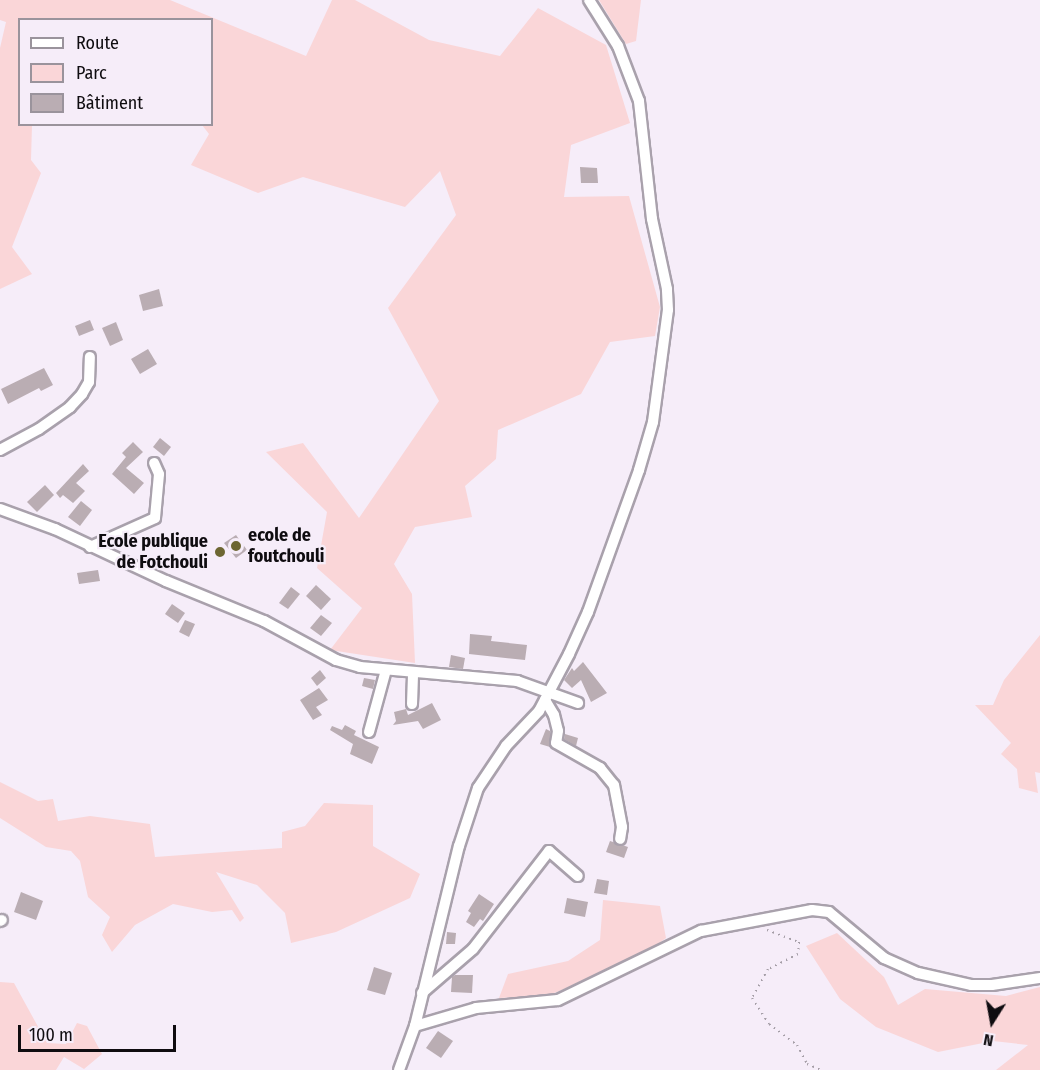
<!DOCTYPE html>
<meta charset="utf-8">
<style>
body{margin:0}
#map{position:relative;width:1040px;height:1070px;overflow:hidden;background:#f6edf9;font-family:"Fira Sans Condensed",sans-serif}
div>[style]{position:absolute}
.green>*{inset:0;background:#fad6d8}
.building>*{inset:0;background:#baadb3}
.path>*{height:2px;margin-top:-1px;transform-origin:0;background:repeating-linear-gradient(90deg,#a59ea7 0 1.5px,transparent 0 6px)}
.roads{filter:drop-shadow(2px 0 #a9a1ac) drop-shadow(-2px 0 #a9a1ac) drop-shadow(0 2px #a9a1ac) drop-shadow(0 -2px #a9a1ac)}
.minor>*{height:10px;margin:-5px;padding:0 5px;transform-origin:5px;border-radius:5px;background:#fff}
.dots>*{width:16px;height:16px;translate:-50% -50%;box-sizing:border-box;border:3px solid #f6edf9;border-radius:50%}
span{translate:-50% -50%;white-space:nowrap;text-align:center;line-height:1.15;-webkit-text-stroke:4.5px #f6edf9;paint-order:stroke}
.poi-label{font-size:18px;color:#0f0c10;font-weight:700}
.left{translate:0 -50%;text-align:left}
.right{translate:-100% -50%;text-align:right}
.legend{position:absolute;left:18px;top:18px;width:195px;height:108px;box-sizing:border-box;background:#f6edf9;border:2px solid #9a939c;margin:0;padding:8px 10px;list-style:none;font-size:18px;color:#0f0c10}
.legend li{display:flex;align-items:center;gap:12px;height:30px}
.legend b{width:30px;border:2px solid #9a939c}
.north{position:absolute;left:962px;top:992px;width:60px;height:60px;-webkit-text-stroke:4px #f6edf9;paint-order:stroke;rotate:191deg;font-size:16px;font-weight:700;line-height:24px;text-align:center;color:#0f0c10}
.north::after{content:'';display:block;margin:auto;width:21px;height:27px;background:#0f0c10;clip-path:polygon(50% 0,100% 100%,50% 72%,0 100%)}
.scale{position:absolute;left:18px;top:1025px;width:158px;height:27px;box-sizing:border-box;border:3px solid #0f0c10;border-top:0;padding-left:8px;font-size:18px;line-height:21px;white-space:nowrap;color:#0f0c10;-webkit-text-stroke:4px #f6edf9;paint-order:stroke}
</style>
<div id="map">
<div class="green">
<div style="clip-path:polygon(0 0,170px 0,306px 56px,332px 0,355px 0,429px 40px,500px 56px,538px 8px,606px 45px,630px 123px,571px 145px,564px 197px,629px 196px,660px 307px,655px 336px,610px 342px,581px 394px,498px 430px,496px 459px,465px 486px,472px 517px,415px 527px,394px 564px,412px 594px,415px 663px,330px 650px,362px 608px,317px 568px,327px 512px,266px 452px,303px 443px,359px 518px,439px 401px,388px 308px,456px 215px,440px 171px,405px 207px,303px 177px,258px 193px,191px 165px,209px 134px,202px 125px,212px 124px,212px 20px,20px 20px,20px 124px,32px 125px,31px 160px,41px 173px,12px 247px,32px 274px,0 289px,0 48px,6px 22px,0 20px)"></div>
<div style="clip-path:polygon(599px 0,641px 0,636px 41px,626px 44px)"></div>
<div style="clip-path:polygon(1040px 635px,1040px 773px,1035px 772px,1038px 793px,1019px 788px,1017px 769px,1001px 754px,1011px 743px,975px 705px,993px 705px,1004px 680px)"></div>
<div style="clip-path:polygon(0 782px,38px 801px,53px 799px,58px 821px,90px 816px,150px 824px,155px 857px,282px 848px,282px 832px,305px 826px,324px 803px,373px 805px,373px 846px,420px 874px,410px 898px,336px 932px,291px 943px,285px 913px,257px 885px,216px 872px,244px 918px,240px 922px,232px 910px,212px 912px,173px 904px,135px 925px,112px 952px,102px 935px,110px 917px,88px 897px,80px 861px,71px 851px,46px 847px,0 818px)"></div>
<div style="clip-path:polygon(603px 900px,660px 906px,666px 938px,639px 958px,547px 996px,499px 998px,508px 974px,568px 961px,600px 940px)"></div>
<div style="clip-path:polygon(837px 933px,884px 977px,898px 1005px,925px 989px,1006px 996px,1040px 987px,1040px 1070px,996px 1070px,1028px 1045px,993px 1041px,938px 1052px,876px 1027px,840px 999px,806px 946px)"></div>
<div style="clip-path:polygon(0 982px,14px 983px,47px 1043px,66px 1044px,77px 1023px,87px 1026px,102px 1054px,84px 1069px,64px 1057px,56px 1070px,0 1070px)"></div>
</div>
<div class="building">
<div style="clip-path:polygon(580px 167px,597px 168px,598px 183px,581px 183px)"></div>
<div style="clip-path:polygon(159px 289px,163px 306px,143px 311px,139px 295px)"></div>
<div style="clip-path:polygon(90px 320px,94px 330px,79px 336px,75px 326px)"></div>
<div style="clip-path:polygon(116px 322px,123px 340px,110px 346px,102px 328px)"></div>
<div style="clip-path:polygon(148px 349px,157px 364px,140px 374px,131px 359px)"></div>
<div style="clip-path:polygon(44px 368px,53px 385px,41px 391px,39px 388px,8px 404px,1px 389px)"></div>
<div style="clip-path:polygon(160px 438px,171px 447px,164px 456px,153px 447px)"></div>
<div style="clip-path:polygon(133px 442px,143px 452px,126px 468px,144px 483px,134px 494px,112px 474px,126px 457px,122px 453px)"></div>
<div style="clip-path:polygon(83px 464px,89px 471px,76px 483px,85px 491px,73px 503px,63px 495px,60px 498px,56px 493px)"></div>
<div style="clip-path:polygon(45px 485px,54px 495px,37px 512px,27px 502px)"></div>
<div style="clip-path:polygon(81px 501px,92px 510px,80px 526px,68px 517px)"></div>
<div style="clip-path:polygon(236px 535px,247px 550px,236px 558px,224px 543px)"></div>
<div style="clip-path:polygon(98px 570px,100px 581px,79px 584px,77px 573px)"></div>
<div style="clip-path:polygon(316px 585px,331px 599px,321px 610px,306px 596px)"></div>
<div style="clip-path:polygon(291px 587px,300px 594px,288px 609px,279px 603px)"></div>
<div style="clip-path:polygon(172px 604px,185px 613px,178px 623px,165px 614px)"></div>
<div style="clip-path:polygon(321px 615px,332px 623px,321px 636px,310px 628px)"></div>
<div style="clip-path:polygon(185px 620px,195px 624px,189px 637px,179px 632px)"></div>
<div style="clip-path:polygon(470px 634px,492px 636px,491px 641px,527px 645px,525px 660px,469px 654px)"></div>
<div style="clip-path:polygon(451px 655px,465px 658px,463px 669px,449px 667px)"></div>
<div style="clip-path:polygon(583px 662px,607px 693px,591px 702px,581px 680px,572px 688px,564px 680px,572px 668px,574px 671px)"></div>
<div style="clip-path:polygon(320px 670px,326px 678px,317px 686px,311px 678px)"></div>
<div style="clip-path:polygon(364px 678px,375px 680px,373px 689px,362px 686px)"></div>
<div style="clip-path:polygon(319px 688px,328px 700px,316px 707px,322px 715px,313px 720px,300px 700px)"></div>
<div style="clip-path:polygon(432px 703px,441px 720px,423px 729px,418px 721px,393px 725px,396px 721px,394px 712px,406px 709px,408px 715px)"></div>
<div style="clip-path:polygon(345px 725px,356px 731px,354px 735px,379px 747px,372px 764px,350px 754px,353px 744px,330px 730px,332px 726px,342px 730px)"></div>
<div style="clip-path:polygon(546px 729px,550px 731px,550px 747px,540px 744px)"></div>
<div style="clip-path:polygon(565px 734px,578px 738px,576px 746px,564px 739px)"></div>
<div style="clip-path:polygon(610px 841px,628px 847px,624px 858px,606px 852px)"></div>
<div style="clip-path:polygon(597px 879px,609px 881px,607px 895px,594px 893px)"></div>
<div style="clip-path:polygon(21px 892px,43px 901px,36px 920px,14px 912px)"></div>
<div style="clip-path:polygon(479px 894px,494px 904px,483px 921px,480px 919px,474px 927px,466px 922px,471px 913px,468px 911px)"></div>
<div style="clip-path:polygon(567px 898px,588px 902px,585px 917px,564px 913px)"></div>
<div style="clip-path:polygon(447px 932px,456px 933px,455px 944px,446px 944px)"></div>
<div style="clip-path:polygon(374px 967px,392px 973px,385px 995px,367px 990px)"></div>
<div style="clip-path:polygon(455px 975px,473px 975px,472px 993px,451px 992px,452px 977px)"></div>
<div style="clip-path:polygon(438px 1031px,453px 1041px,441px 1058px,426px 1048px)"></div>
</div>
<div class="path">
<div style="left:767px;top:930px;width:34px;rotate:21deg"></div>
<div style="left:799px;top:942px;width:12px;rotate:95deg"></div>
<div style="left:798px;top:954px;width:34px;rotate:153deg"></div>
<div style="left:768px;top:969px;width:33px;rotate:119deg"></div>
<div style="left:752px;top:998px;width:31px;rotate:57deg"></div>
<div style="left:769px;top:1024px;width:35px;rotate:37deg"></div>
<div style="left:797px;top:1045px;width:21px;rotate:62deg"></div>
<div style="left:807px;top:1064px;width:15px;rotate:23deg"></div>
</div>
<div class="roads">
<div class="minor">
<div style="left:0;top:450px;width:44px;rotate:-28.3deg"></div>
<div style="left:39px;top:429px;width:38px;rotate:-35deg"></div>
<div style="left:70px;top:407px;width:18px;rotate:-47deg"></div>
<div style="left:82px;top:394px;width:14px;rotate:-60deg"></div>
<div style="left:89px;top:382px;width:25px;rotate:-88deg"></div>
<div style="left:0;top:509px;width:59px;rotate:20deg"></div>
<div style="left:55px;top:529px;width:123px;rotate:25.1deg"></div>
<div style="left:166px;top:581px;width:106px;rotate:22.2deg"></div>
<div style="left:264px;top:621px;width:82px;rotate:28.4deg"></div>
<div style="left:336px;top:660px;width:25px;rotate:16deg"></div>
<div style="left:360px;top:667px;width:158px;rotate:5.1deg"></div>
<div style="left:517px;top:681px;width:65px;rotate:19.8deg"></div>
<div style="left:90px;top:547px;width:71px;rotate:-24deg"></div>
<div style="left:155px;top:518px;width:44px;rotate:-84.8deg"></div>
<div style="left:159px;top:474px;width:12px;rotate:-114deg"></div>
<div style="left:545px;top:700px;width:17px;rotate:59deg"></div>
<div style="left:554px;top:715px;width:16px;rotate:76deg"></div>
<div style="left:558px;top:731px;width:12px;rotate:99deg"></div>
<div style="left:556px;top:743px;width:51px;rotate:29.6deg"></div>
<div style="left:600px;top:768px;width:22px;rotate:51deg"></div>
<div style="left:614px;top:785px;width:43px;rotate:79.2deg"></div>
<div style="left:622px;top:827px;width:12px;rotate:99deg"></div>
<div style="left:412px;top:704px;width:32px;rotate:-88deg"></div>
<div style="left:369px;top:732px;width:64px;rotate:-74.7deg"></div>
<div style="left:0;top:921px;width:2px;rotate:-27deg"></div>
<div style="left:422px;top:993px;width:67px;rotate:-40.8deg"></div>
<div style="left:473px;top:949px;width:124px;rotate:-52.2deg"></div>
<div style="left:549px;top:851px;width:38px;rotate:41deg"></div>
<div style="left:415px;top:1026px;width:64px;rotate:-16.4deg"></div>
<div style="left:476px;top:1008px;width:82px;rotate:-5.6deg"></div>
<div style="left:558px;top:1000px;width:159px;rotate:-25.8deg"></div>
<div style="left:701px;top:931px;width:113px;rotate:-10.7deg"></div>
<div style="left:812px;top:910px;width:17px;rotate:7deg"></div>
<div style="left:829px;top:912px;width:72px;rotate:39.9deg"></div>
<div style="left:884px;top:958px;width:37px;rotate:24deg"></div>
<div style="left:918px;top:973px;width:54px;rotate:12.8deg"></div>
<div style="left:971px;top:985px;width:21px"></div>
<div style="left:992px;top:985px;width:49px;rotate:-8.3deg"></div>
<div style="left:399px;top:1070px;width:47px;rotate:-70deg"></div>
<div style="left:415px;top:1026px;width:185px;rotate:-76.3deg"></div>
<div style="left:459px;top:846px;width:61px;rotate:-71.9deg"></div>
<div style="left:478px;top:788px;width:50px;rotate:-56.3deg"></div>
<div style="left:506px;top:746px;width:48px;rotate:-46.7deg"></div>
<div style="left:539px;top:711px;width:64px;rotate:-62.2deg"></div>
<div style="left:569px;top:654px;width:46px;rotate:-65.7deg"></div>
<div style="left:588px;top:612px;width:151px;rotate:-70.2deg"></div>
<div style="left:639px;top:470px;width:50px;rotate:-73.7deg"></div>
<div style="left:653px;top:422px;width:113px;rotate:-82.4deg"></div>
<div style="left:668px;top:310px;width:21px;rotate:-93deg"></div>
<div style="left:667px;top:289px;width:72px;rotate:-102.1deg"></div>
<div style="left:652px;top:219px;width:119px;rotate:-96.3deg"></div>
<div style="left:639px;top:101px;width:59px;rotate:-110.9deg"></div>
<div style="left:618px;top:46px;width:54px;rotate:-122.2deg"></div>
</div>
</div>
<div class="dots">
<div style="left:236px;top:546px;background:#6d6632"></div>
<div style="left:220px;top:552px;background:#6d6632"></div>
</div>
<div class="poi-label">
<span class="left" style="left:248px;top:546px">ecole de<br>foutchouli</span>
<span class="right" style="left:208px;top:552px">Ecole publique<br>de Fotchouli</span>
</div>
<ul class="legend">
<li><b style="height:8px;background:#fff"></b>Route</li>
<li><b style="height:16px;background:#fad6d8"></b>Parc</li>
<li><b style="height:16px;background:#baadb3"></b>Bâtiment</li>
</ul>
<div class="north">N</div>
<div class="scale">100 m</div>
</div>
